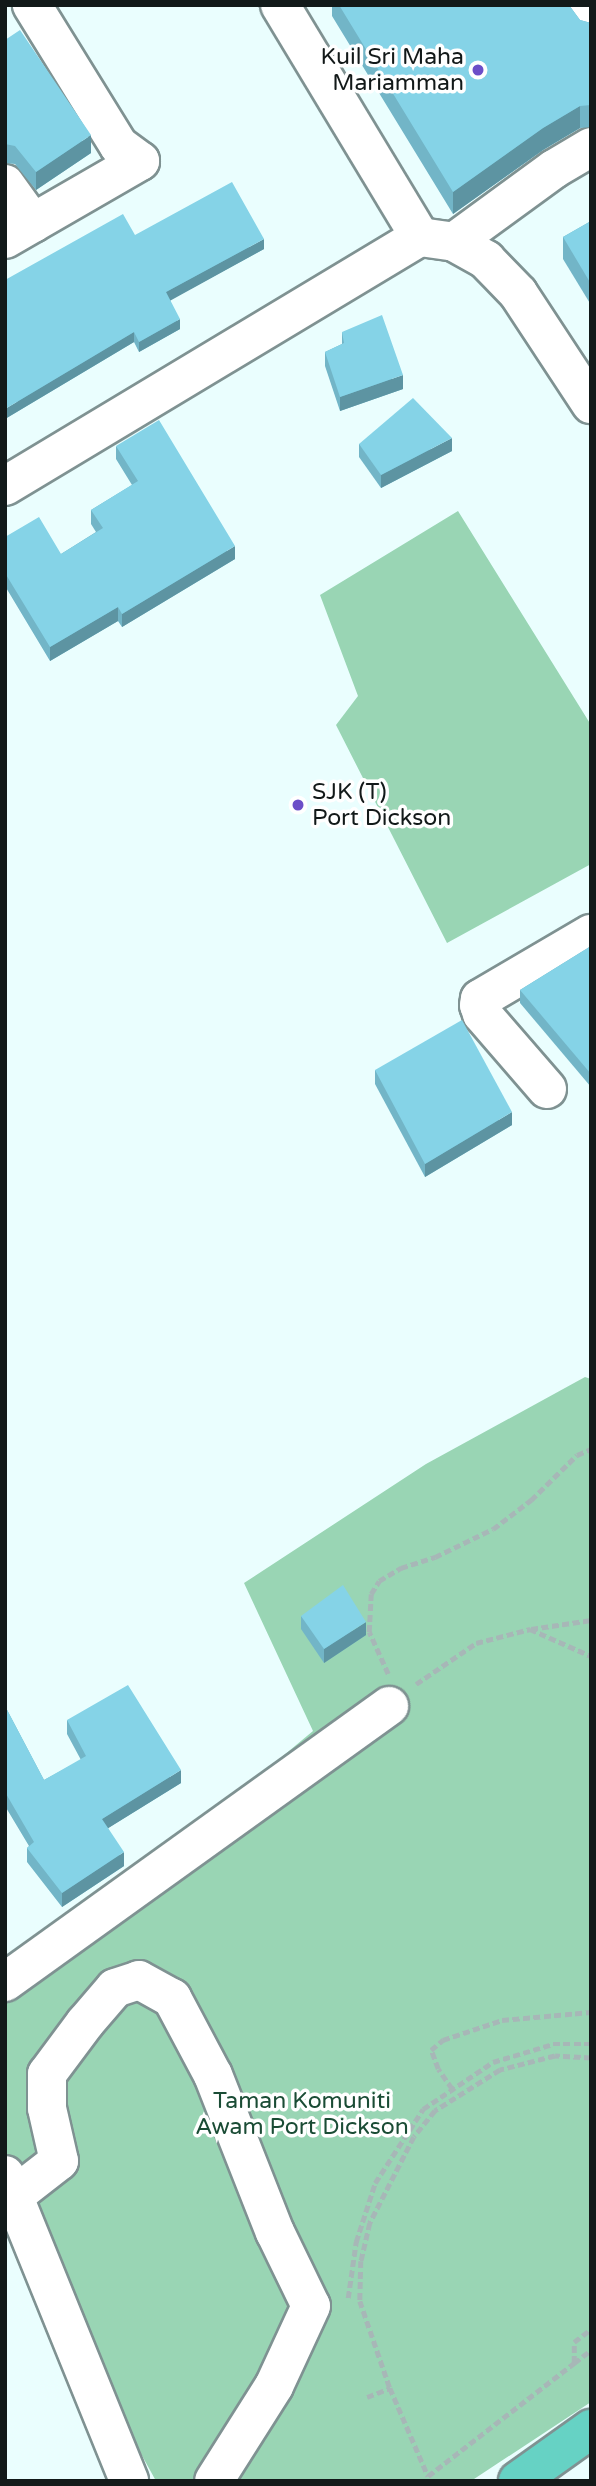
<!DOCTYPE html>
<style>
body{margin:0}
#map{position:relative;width:596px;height:2486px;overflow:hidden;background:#eafefe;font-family:"Varela Round",sans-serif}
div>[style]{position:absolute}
.green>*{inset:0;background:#99d5b4}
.path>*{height:4.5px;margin-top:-2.25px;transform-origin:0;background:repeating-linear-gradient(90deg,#a7b7b7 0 7px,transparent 0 10.5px)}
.roads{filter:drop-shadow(2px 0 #7f9292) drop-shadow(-2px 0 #7f9292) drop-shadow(0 2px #7f9292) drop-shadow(0 -2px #7f9292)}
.minor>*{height:38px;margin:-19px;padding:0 19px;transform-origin:19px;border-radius:19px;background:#fff}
.major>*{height:38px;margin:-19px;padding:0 19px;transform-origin:19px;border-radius:19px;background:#66d2c4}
.wall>*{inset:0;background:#72b5c7}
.shaded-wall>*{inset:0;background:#5d94a2}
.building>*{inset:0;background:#85d3e7}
.dots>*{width:19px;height:19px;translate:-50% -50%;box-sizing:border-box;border:4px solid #fff;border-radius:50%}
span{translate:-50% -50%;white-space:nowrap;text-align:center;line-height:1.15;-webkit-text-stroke:7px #fff;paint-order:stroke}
.poi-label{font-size:23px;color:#121919}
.right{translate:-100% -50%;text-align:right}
.left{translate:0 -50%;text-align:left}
.park-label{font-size:23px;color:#1a4c35}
.frame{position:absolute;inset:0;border:7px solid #121919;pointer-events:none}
</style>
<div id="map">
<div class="green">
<div style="clip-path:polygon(458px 511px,591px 725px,591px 864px,447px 943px,336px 725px,358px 696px,320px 595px)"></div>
<div style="clip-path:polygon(585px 1377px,591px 1379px,591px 2402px,471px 2481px,156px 2481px,129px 2432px,5px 2155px,5px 1987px,313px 1731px,244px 1583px,426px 1464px)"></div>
</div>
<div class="path">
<div style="left:531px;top:1629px;width:61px;rotate:-8.5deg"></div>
<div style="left:388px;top:1674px;width:46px;rotate:-114.3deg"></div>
<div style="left:369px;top:1632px;width:38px;rotate:-87deg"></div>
<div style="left:371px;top:1594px;width:15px;rotate:-58deg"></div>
<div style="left:379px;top:1581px;width:26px;rotate:-31deg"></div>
<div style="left:401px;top:1568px;width:36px;rotate:-18deg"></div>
<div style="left:435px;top:1557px;width:64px;rotate:-25.8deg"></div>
<div style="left:493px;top:1529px;width:48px;rotate:-37.3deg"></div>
<div style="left:531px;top:1500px;width:64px;rotate:-44.4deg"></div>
<div style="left:577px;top:1455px;width:15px;rotate:-23deg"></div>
<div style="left:416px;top:1684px;width:73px;rotate:-34.3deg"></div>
<div style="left:476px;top:1643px;width:56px;rotate:-14.5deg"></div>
<div style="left:530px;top:1629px;width:67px;rotate:23.9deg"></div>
<div style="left:591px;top:2058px;width:36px;rotate:-177deg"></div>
<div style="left:555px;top:2056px;width:57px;rotate:165.7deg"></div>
<div style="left:500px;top:2070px;width:77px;rotate:147.8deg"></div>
<div style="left:435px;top:2111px;width:33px;rotate:129deg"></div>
<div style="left:414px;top:2137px;width:97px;rotate:117.1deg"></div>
<div style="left:370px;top:2223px;width:39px;rotate:103deg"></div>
<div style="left:361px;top:2261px;width:40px;rotate:91.4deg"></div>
<div style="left:360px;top:2301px;width:92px;rotate:71deg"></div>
<div style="left:390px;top:2388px;width:96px;rotate:66.6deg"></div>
<div style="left:428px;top:2476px;width:185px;rotate:-37.7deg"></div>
<div style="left:574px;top:2363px;width:21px;rotate:-90deg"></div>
<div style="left:574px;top:2342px;width:21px;rotate:-37deg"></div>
<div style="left:452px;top:2089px;width:24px;rotate:-125deg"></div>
<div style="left:438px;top:2069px;width:20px;rotate:-110deg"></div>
<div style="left:431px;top:2050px;width:16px;rotate:-40deg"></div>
<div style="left:443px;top:2040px;width:62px;rotate:-18.7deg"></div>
<div style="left:502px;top:2020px;width:89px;rotate:-5.1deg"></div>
<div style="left:348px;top:2298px;width:57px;rotate:-81.9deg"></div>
<div style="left:356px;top:2242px;width:62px;rotate:-72.1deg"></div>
<div style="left:375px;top:2183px;width:88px;rotate:-57deg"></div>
<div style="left:423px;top:2109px;width:84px;rotate:-33.9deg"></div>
<div style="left:493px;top:2062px;width:63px;rotate:-16.7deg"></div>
<div style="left:553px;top:2044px;width:38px"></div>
<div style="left:574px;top:2363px;width:21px;rotate:-37deg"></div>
<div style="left:367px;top:2397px;width:25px;rotate:-21deg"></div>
</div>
<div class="roads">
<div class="minor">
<div style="left:280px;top:5px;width:271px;rotate:58.9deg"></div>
<div style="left:580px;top:5px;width:21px;rotate:59deg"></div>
<div style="left:5px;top:184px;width:48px;rotate:54.3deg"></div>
<div style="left:5px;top:239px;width:156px;rotate:-30deg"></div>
<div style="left:140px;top:161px;width:26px;rotate:-144deg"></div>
<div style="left:119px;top:146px;width:166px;rotate:-121.7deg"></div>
<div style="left:454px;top:242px;width:124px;rotate:-36.1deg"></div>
<div style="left:554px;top:169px;width:43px;rotate:-30.7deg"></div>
<div style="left:5px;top:486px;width:484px;rotate:-31deg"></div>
<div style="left:420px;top:237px;width:34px;rotate:8deg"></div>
<div style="left:454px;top:242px;width:37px;rotate:29deg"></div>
<div style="left:486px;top:260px;width:46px;rotate:45.9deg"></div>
<div style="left:518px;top:293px;width:133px;rotate:56.7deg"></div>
<div style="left:547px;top:1089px;width:99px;rotate:-130.9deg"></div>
<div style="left:482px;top:1014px;width:9px;rotate:-108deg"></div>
<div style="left:479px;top:1005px;width:6px;rotate:-81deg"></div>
<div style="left:480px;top:999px;width:129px;rotate:-30.4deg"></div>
<div style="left:5px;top:1982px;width:473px;rotate:-35.7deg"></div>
<div style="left:5px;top:2175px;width:330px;rotate:67.9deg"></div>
<div style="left:14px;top:2196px;width:57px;rotate:-37.9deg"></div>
<div style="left:59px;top:2161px;width:54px;rotate:-102.8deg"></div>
<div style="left:47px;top:2108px;width:34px;rotate:-90deg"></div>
<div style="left:47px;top:2074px;width:64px;rotate:-53.3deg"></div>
<div style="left:85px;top:2023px;width:46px;rotate:-49.4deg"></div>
<div style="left:115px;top:1988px;width:25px;rotate:-18deg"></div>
<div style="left:139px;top:1980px;width:38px;rotate:29deg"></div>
<div style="left:172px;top:1998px;width:87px;rotate:62deg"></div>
<div style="left:213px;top:2075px;width:169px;rotate:68.5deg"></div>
<div style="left:275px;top:2232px;width:82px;rotate:64.1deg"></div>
<div style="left:311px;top:2306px;width:88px;rotate:114.8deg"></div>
<div style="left:274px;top:2386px;width:112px;rotate:122.3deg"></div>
</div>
<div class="major">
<div style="left:518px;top:2481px;width:90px;rotate:-35.5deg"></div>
</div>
</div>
<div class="wall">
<div style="clip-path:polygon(332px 5px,569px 5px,580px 20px,591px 23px,591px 127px,580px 128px,543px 150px,453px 214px,332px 16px)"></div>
<div style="clip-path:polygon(5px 40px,91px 153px,36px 190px,15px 164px,5px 163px)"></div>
<div style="clip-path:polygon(591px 221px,591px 305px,563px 259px,563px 237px)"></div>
<div style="clip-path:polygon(135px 235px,264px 249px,170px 300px,180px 329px,139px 352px,134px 342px,5px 419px)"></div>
<div style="clip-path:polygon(342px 332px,403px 389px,340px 411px,325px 366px,325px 352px,342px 344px)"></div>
<div style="clip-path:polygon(359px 444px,452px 451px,381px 488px,359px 457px)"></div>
<div style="clip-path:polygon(116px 446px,235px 559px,122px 627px,118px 621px,50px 661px,5px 586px,5px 537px,61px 554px,96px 532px,91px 524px,91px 510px,132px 485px,116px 459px)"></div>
<div style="clip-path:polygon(591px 946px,591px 1087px,520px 1003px,520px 990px)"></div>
<div style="clip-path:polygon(375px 1070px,512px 1125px,425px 1177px,375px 1084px)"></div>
<div style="clip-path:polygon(301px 1616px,366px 1635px,324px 1663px,301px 1629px)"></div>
<div style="clip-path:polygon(5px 1706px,44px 1780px,81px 1760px,67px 1734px,67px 1720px,181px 1783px,108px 1828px,124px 1866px,62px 1907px,27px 1862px,27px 1848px,29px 1846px,5px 1806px)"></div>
</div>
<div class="shaded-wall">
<div style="clip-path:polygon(580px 106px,580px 128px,543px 150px,453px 214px,453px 192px,543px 128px)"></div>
<div style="clip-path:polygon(91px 135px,91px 153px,36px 190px,36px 172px)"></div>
<div style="clip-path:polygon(264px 239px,264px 249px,166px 303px,166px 292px)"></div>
<div style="clip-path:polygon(180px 319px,180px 329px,139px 352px,139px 342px)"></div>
<div style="clip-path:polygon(134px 332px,134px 342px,5px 419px,5px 409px)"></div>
<div style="clip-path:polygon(403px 375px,403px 389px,340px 411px,340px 397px)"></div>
<div style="clip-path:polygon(452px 438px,452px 451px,381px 488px,381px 475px)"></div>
<div style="clip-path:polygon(235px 546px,235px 559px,122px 627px,122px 614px)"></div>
<div style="clip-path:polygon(118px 607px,118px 621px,50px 661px,50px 647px)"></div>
<div style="clip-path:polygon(512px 1112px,512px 1125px,425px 1177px,425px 1164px)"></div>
<div style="clip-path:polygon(366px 1622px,366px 1635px,324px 1663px,324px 1649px)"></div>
<div style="clip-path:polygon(181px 1770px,181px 1783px,102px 1832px,102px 1819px)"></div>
<div style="clip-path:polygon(124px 1852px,124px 1866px,62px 1907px,62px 1893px)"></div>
</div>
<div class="building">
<div style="clip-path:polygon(339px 5px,569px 5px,580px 20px,591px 23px,591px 105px,580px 106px,543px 128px,453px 192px)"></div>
<div style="clip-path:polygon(20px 30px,91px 135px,36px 172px,15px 146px,5px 144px,5px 40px)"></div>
<div style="clip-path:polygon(232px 182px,264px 239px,166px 292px,180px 319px,139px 342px,134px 332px,5px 409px,5px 280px,123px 214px,135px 235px)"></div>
<div style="clip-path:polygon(591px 221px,591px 284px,563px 237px)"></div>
<div style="clip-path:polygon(382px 315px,403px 375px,340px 397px,325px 352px,344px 343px,342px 332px)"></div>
<div style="clip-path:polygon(413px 398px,452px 438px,381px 475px,359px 444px)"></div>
<div style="clip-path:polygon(159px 420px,235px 546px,122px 614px,118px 607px,50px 647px,5px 573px,5px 537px,39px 517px,61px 554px,103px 528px,91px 510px,138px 481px,116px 446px)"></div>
<div style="clip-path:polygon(591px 946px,591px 1074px,520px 990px)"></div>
<div style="clip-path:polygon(462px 1020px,512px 1112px,425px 1164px,375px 1070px)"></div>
<div style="clip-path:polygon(343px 1585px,366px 1622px,324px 1649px,301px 1616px)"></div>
<div style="clip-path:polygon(128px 1685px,181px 1770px,102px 1819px,124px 1852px,62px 1893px,27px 1848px,34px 1842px,5px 1792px,5px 1706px,44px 1780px,86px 1756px,67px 1720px)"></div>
</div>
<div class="dots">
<div style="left:478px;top:70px;background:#6c4ec8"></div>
<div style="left:298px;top:805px;background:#6c4ec8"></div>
</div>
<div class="poi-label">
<span class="right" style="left:464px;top:70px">Kuil Sri Maha<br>Mariamman</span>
<span class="left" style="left:312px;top:805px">SJK (T)<br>Port Dickson</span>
</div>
<div class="park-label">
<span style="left:302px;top:2114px">Taman Komuniti<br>Awam Port Dickson</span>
</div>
<div class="frame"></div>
</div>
